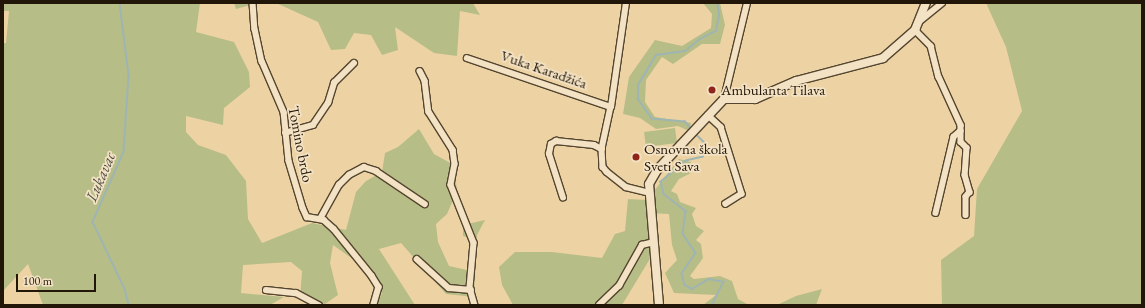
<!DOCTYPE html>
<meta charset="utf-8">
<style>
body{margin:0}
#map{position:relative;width:1145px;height:308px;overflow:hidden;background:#edd3a4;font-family:"EB Garamond",serif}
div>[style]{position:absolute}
.green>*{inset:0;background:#b7bd87}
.stream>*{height:1.5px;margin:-0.75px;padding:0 0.75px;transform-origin:0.75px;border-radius:0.75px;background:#9eb5b2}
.roads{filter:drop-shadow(1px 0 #54452f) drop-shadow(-1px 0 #54452f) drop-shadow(0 1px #54452f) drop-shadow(0 -1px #54452f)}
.street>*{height:5.5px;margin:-2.75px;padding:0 2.75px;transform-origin:2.75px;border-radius:2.75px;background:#f3e2c4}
.secondary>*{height:8px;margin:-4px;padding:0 4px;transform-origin:4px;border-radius:4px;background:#f3e2c4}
.dots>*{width:11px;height:11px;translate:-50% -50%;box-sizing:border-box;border:2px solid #f3e2c4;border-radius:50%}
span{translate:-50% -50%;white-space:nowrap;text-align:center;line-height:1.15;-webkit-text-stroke:3.5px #f3e2c4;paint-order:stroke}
.street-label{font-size:15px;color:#211608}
.poi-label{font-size:15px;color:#211608}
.left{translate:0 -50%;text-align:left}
.water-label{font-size:16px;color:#4d4e44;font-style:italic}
.frame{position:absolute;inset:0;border:4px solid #211608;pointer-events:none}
.scale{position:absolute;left:16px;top:274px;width:80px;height:18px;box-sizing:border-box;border:2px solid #211608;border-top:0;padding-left:5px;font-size:12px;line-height:14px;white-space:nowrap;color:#211608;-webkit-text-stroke:3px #f3e2c4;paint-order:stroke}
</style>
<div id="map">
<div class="green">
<div style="clip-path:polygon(3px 3px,200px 3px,196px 32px,234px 42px,249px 72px,250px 87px,224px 108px,223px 125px,186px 116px,186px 132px,198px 145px,226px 155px,246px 181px,248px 219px,262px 243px,312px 223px,346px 230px,356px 192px,366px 181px,382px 172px,385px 153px,398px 147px,419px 129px,434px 154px,454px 165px,457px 191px,447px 214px,436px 224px,438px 242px,449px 266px,467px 270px,472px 239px,463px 236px,463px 225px,485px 220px,477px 235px,474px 297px,446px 294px,401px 243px,379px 249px,415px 305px,377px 305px,382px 293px,357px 262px,333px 245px,330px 263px,338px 295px,325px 304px,300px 300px,302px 271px,291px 262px,243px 265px,241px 293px,284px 297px,270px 305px,43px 305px,28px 264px,3px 291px,3px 43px,6px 43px,9px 11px,3px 11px)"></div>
<div style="clip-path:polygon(234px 3px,258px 3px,236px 9px)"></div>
<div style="clip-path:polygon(276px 3px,473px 3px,480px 15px,460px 11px,457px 56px,434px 53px,395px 27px,398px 50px,382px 55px,371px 35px,354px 33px,345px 49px,331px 50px,318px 22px)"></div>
<div style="clip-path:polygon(703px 3px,720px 3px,725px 25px,720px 44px,702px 44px,673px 64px,662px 57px,646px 80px,645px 102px,655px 117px,691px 123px,689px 131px,678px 126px,656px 129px,640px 118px,623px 114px,629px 77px,655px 40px,682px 46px,711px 28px,712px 14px)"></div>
<div style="clip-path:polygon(986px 3px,1142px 3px,1142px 305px,942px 305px,941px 260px,974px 236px,977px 189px,1022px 111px,1006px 47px)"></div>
<div style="clip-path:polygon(675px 128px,677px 143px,646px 147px,644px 132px)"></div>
<div style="clip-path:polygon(679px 159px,691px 162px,691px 173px,679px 179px,671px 191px,677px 194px,680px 202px,696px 208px,692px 214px,696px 226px,704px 231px,696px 240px,701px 244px,703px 258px,690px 276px,694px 279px,720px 276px,732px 281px,738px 299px,749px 305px,703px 305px,716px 295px,674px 293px,665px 273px,677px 260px,672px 245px,669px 214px,648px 213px,651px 257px,622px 305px,513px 305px,502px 285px,499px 267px,515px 252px,552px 252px,602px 258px,615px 234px,625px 231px,628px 199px,647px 200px)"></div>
<div style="clip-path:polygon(822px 289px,816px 305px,777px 305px,796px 296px)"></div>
</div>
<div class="stream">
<div style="left:120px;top:3px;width:73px;rotate:82.9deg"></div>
<div style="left:129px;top:75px;width:77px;rotate:93.7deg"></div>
<div style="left:124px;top:152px;width:77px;rotate:113.9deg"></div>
<div style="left:93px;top:222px;width:74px;rotate:64.5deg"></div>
<div style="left:125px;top:289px;width:16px;rotate:76deg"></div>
<div style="left:692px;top:130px;width:11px;rotate:-131deg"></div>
<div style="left:685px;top:122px;width:33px;rotate:-175deg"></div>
<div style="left:652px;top:119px;width:24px;rotate:-126deg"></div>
<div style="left:638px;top:100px;width:15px;rotate:-90deg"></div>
<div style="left:638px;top:85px;width:35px;rotate:-59deg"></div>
<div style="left:656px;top:55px;width:29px;rotate:-8deg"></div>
<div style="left:685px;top:51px;width:19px;rotate:-39deg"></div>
<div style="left:700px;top:39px;width:18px;rotate:-27deg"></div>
<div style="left:716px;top:31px;width:16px;rotate:-79deg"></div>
<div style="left:719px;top:15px;width:12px;rotate:-99deg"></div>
<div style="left:696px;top:134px;width:14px;rotate:45deg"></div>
<div style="left:706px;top:144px;width:6px;rotate:81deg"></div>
<div style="left:707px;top:150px;width:8px;rotate:120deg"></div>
<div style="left:703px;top:157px;width:17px;rotate:167deg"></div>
<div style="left:686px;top:161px;width:33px;rotate:140deg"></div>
<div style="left:661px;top:182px;width:12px;rotate:76deg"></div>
<div style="left:664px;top:194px;width:28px;rotate:38deg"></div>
<div style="left:686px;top:211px;width:23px;rotate:97deg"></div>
<div style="left:683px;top:234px;width:23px;rotate:56deg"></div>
<div style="left:696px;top:253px;width:25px;rotate:124deg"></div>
<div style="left:682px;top:274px;width:11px;rotate:75deg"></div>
<div style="left:685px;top:285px;width:8px;rotate:30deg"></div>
<div style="left:692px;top:289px;width:20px;rotate:-30deg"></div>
<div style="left:709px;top:279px;width:15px;rotate:11deg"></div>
<div style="left:724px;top:282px;width:25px;rotate:117deg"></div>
<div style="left:713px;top:304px;width:3px;rotate:18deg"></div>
</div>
<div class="roads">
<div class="street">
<div style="left:253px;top:3px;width:26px;rotate:86deg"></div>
<div style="left:255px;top:29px;width:33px;rotate:78deg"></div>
<div style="left:262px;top:61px;width:56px;rotate:66.7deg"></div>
<div style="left:284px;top:112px;width:49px;rotate:84.2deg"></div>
<div style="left:289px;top:161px;width:49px;rotate:73.4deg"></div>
<div style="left:303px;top:208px;width:10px;rotate:66deg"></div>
<div style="left:307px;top:217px;width:17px;rotate:10deg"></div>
<div style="left:324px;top:220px;width:13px;rotate:42deg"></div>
<div style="left:334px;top:229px;width:60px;rotate:51deg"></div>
<div style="left:372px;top:276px;width:13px;rotate:58deg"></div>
<div style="left:379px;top:287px;width:19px;rotate:106deg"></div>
<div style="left:920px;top:21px;width:28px;rotate:-39deg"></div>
<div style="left:915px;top:30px;width:23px;rotate:45deg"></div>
<div style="left:931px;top:46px;width:32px;rotate:76deg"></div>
<div style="left:939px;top:77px;width:53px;rotate:65.4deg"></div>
<div style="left:961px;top:125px;width:6px;rotate:90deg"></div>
<div style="left:961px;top:131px;width:9px;rotate:139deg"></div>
<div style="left:954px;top:137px;width:78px;rotate:103.3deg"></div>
<div style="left:467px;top:58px;width:152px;rotate:18.8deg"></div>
<div style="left:611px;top:107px;width:43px;rotate:102.1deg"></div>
<div style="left:420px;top:71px;width:11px;rotate:63deg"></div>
<div style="left:425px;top:81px;width:31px;rotate:83deg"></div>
<div style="left:429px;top:112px;width:45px;rotate:57.7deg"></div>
<div style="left:453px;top:150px;width:14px;rotate:82deg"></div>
<div style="left:455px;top:164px;width:21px;rotate:101deg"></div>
<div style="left:451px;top:185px;width:62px;rotate:68.4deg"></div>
<div style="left:474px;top:243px;width:45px;rotate:95.1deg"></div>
<div style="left:470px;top:288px;width:18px;rotate:74deg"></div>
<div style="left:724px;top:99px;width:99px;rotate:-76.5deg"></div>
<div style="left:611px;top:107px;width:105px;rotate:-81.8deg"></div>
<div style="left:708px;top:115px;width:18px;rotate:43deg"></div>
<div style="left:721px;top:127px;width:70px;rotate:72.6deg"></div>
<div style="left:742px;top:194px;width:19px;rotate:148deg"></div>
<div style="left:961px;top:131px;width:11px;rotate:90deg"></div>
<div style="left:961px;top:142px;width:8px;rotate:45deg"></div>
<div style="left:967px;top:148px;width:27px;rotate:94deg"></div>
<div style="left:965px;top:175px;width:18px;rotate:74deg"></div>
<div style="left:970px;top:192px;width:6px;rotate:129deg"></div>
<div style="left:966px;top:197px;width:18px;rotate:90deg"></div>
<div style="left:285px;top:133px;width:29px;rotate:-16deg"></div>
<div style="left:313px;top:125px;width:27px;rotate:-56deg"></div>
<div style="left:328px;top:103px;width:21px;rotate:-73deg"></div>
<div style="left:334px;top:83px;width:28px;rotate:-45deg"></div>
<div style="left:563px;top:198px;width:46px;rotate:-107.7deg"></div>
<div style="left:549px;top:154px;width:10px;rotate:-79deg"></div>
<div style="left:551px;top:144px;width:6px;rotate:-31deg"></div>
<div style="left:556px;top:141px;width:38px;rotate:6deg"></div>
<div style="left:594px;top:145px;width:9px;rotate:27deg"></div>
<div style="left:602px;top:149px;width:18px;rotate:87deg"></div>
<div style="left:603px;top:167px;width:6px;rotate:51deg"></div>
<div style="left:607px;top:172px;width:24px;rotate:38deg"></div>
<div style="left:626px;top:187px;width:25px;rotate:14deg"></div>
<div style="left:320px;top:219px;width:39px;rotate:-61deg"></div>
<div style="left:339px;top:185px;width:14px;rotate:-45deg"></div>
<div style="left:349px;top:175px;width:17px;rotate:-28deg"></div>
<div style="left:364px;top:167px;width:13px;rotate:18deg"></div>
<div style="left:376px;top:171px;width:59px;rotate:34deg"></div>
<div style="left:417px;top:259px;width:43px;rotate:42.2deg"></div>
<div style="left:449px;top:288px;width:22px;rotate:5deg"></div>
<div style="left:266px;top:290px;width:30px;rotate:6deg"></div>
<div style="left:296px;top:293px;width:26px;rotate:28deg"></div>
<div style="left:599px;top:305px;width:28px;rotate:-44deg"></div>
<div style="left:619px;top:286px;width:47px;rotate:-60.7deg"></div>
<div style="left:642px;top:245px;width:12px;rotate:-14deg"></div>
</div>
<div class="secondary">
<div style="left:659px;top:305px;width:121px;rotate:-94.7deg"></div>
<div style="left:649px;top:184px;width:16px;rotate:-60deg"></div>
<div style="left:657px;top:170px;width:98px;rotate:-46.7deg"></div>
<div style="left:724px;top:99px;width:31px"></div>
<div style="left:755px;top:99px;width:45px;rotate:-23.7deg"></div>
<div style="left:796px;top:81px;width:90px;rotate:-14.8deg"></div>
<div style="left:883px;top:58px;width:43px;rotate:-41.2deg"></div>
<div style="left:915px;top:30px;width:29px;rotate:-68deg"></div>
</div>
</div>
<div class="dots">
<div style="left:712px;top:90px;background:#8f2418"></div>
<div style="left:636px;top:157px;background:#8f2418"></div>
</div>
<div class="street-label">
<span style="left:544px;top:69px;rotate:19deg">Vuka Karadžića</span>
<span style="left:301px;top:144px;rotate:79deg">Tomino brdo</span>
</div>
<div class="poi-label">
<span class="left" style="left:721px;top:90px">Ambulanta Tilava</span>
<span class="left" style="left:644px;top:157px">Osnovna škola<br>Sveti Sava</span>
</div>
<div class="water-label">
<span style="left:101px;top:177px;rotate:-67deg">Lukavac</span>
</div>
<div class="frame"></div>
<div class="scale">100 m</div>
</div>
